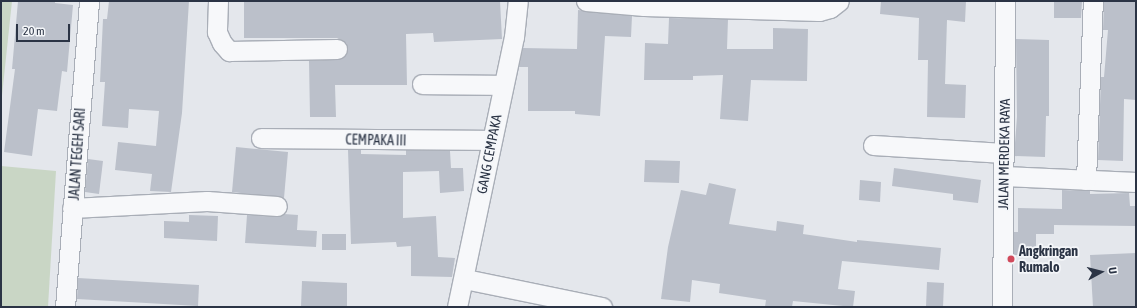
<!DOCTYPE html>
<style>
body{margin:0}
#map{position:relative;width:1137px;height:308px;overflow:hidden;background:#e4e7ec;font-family:"Asap Condensed",sans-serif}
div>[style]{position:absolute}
.green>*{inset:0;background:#c9d6c5}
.building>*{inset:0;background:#bbc0ca}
.roads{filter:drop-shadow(1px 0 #a9aeb7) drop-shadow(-1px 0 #a9aeb7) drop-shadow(0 1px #a9aeb7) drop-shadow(0 -1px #a9aeb7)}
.minor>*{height:19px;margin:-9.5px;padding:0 9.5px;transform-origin:9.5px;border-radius:9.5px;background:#f7f8fa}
.dots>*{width:11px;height:11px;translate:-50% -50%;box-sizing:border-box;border:2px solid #f4f6f9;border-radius:50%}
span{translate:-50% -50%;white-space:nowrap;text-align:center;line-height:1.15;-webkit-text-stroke:3.5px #f4f6f9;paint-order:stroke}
.street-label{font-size:14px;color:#2b3445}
.poi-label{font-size:14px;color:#2b3445;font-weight:700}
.left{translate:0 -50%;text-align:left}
.frame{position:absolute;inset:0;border:2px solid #2b3445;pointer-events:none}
.north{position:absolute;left:1081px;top:252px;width:40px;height:40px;-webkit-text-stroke:3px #f4f6f9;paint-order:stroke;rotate:83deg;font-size:11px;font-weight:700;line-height:16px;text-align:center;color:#2b3445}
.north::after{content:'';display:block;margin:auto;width:14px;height:18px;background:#2b3445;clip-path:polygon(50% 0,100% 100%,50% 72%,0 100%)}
.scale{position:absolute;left:16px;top:24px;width:54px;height:18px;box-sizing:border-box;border:2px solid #2b3445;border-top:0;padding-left:5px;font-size:12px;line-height:14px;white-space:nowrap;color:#2b3445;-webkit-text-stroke:3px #f4f6f9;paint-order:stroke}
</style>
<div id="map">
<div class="green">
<div style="clip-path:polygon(1px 1px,12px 1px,1px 105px)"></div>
<div style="clip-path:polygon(1px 166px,56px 171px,48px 307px,1px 307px)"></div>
</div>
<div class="building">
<div style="clip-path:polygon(18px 1px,55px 1px,55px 3px,73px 5px,67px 72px,62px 71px,57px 111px,38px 109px,32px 156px,4px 152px,15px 69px,12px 69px)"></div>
<div style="clip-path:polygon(109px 1px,189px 1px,182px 113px,171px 192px,150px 191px,152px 174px,115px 170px,118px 142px,156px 146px,159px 111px,129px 109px,128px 128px,102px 126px,105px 82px,100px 82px,103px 19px,107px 19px)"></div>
<div style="clip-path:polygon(244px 1px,500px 1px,502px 39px,434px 42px,433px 33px,406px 34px,407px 85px,335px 85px,336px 117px,310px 117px,309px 61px,342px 59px,347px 54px,347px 44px,337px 38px,244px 38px)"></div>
<div style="clip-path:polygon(881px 1px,966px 1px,965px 22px,947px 20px,945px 84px,966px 85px,965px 118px,927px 117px,928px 60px,918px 60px,919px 18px,880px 14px)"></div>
<div style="clip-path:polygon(1054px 1px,1082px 1px,1081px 18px,1054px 18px)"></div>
<div style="clip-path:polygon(1104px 1px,1136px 1px,1136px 100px,1124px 99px,1123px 161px,1098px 160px,1101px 77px,1104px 77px,1108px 30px,1103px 30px)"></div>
<div style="clip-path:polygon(578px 10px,632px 16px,631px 37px,605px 36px,600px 116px,575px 114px,575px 111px,528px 111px,528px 67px,519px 67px,523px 48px,577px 49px)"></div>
<div style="clip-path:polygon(669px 18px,728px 19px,727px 49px,773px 49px,773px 28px,808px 29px,807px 81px,751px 80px,748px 121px,720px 119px,723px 75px,693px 76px,693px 80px,644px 80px,645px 43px,668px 44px)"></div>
<div style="clip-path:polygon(1016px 39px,1049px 40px,1049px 116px,1046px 116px,1045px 157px,1014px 156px,1017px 117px)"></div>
<div style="clip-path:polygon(236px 147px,288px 152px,284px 198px,232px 192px)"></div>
<div style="clip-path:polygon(348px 150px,361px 150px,361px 154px,406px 155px,406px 150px,450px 151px,451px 168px,463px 168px,464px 191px,440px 193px,439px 171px,403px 172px,403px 218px,436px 216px,438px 257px,455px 258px,452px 277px,411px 276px,411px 246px,397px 247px,396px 242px,351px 244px)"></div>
<div style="clip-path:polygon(88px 159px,103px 161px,99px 194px,85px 192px)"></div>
<div style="clip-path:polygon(645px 160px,680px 161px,679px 183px,644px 182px)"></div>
<div style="clip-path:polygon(894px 168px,981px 180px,978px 203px,953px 200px,953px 194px,892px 186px)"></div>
<div style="clip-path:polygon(860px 180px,881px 182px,880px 202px,859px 200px)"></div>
<div style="clip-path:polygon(709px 183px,736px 189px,729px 224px,776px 231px,777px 221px,804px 225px,803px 234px,857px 242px,857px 240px,941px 248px,939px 270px,842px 261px,838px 289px,855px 291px,853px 307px,793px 301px,792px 307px,765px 307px,766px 300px,719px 293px,720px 284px,692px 280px,690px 302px,661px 299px,668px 247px,681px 190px,706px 195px)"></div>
<div style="clip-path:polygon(1062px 190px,1090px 191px,1090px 194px,1129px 193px,1130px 206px,1136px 206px,1136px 226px,1054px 225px,1054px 234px,1036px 234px,1036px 255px,1014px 255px,1014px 232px,1018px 232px,1018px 208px,1062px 209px)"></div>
<div style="clip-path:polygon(284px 214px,298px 215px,297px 230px,317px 231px,316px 247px,245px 243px,247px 215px,276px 217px)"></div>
<div style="clip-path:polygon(189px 215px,218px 216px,217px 241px,164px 238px,164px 221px,189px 222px)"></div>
<div style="clip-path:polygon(322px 234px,346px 234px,346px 250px,322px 250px)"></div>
<div style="clip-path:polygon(1136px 253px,1136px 307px,1093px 307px,1090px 255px)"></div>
<div style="clip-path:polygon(78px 278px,199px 285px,198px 306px,77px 299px)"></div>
<div style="clip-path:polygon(302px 281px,347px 283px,347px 307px,301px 307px)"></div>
<div style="clip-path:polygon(927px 282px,944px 283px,943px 307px,926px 307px)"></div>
</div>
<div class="roads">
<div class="minor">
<div style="left:218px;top:1px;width:31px;rotate:92deg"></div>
<div style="left:217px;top:32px;width:12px;rotate:66deg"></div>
<div style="left:222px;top:43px;width:11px;rotate:49deg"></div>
<div style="left:229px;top:51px;width:108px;rotate:-1.1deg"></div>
<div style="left:586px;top:1px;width:58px;rotate:4.9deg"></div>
<div style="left:644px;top:6px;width:175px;rotate:1.6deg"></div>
<div style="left:819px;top:11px;width:11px;rotate:-15deg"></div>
<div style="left:830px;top:8px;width:11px;rotate:-38deg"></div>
<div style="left:422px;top:84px;width:80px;rotate:0.7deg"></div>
<div style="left:261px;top:138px;width:230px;rotate:0.5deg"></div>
<div style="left:873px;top:145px;width:131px;rotate:3.5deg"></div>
<div style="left:1004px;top:176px;width:132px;rotate:2.6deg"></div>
<div style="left:1086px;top:180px;width:179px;rotate:-87.8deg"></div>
<div style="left:72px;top:208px;width:135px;rotate:-3deg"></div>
<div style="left:207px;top:201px;width:70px;rotate:4.1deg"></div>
<div style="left:465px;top:279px;width:140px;rotate:11.6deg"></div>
<div style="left:65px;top:307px;width:307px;rotate:-85.5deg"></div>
<div style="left:457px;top:307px;width:276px;rotate:-78.1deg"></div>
<div style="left:514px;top:37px;width:36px;rotate:-84deg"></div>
<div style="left:1002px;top:307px;width:306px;rotate:-89.4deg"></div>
</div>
</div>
<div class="dots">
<div style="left:1011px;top:259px;background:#d1495b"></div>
</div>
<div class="street-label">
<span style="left:376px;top:140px;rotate:1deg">CEMPAKA III</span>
<span style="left:77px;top:154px;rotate:-86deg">JALAN TEGEH SARI</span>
<span style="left:489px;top:154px;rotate:-79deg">GANG CEMPAKA</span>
<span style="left:1004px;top:154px;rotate:-89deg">JALAN MERDEKA RAYA</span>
</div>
<div class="poi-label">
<span class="left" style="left:1019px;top:259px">Angkringan<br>Rumalo</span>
</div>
<div class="frame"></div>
<div class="north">U</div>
<div class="scale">20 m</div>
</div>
